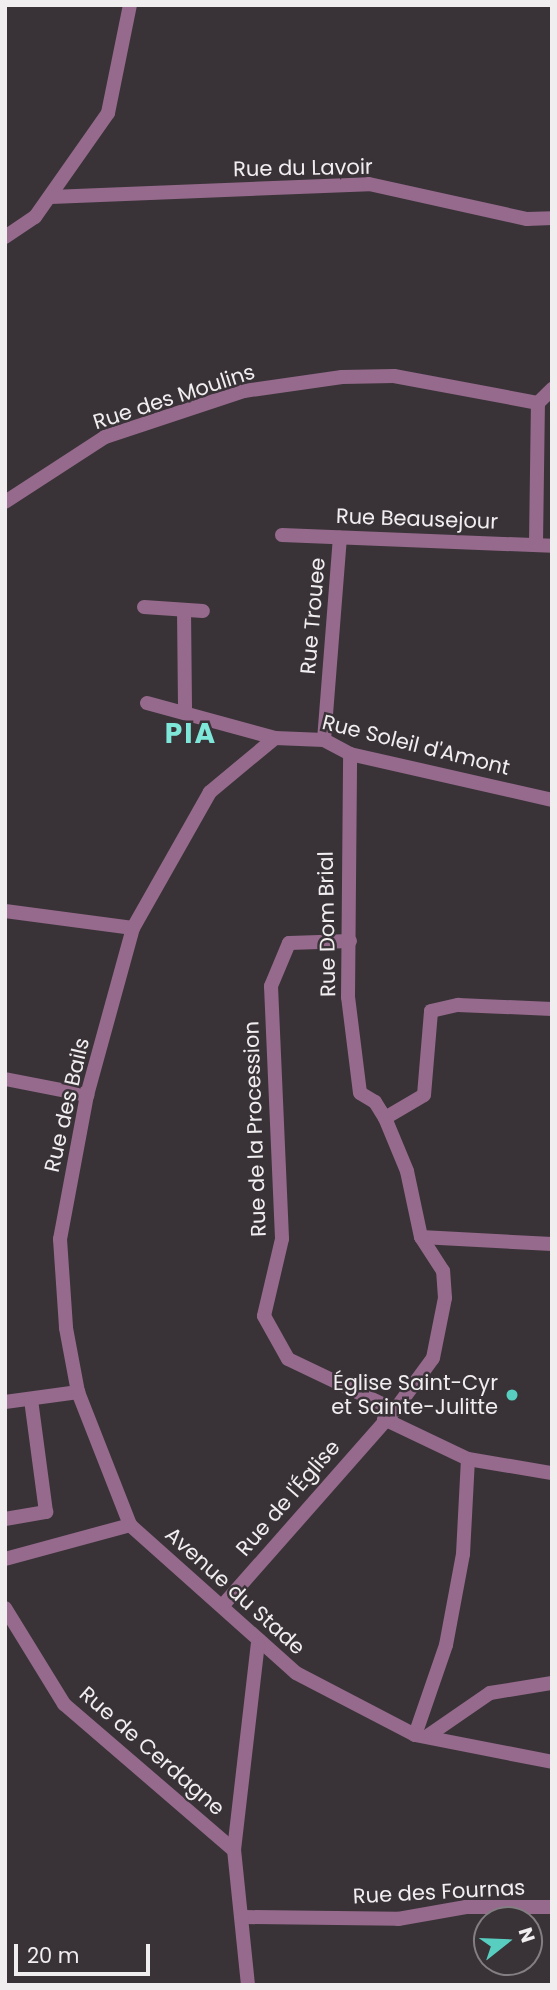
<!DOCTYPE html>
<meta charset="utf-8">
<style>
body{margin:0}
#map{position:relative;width:557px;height:1990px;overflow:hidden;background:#393338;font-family:Poppins,sans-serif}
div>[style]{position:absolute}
.pedestrian>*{height:14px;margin:-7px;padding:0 7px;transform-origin:7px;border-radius:7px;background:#966a8c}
.minor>*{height:14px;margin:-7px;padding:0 7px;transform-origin:7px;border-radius:7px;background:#966a8c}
.dots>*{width:19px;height:19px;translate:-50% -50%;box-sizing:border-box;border:4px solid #393338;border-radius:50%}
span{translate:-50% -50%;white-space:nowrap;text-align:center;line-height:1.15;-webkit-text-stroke:5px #393338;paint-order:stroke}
.street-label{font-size:21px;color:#f1eef0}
.poi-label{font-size:21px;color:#f1eef0}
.right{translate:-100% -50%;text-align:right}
.district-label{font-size:28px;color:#7ee7d9;font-weight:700;letter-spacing:2px}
.frame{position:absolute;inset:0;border:7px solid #f1eef0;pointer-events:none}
.north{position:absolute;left:473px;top:1906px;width:70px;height:70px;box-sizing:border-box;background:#393338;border:2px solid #837e82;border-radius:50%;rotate:72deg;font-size:19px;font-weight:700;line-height:28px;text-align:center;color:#f1eef0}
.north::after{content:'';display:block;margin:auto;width:24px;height:32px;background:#58cec0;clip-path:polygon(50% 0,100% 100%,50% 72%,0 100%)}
.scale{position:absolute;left:14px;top:1944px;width:136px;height:32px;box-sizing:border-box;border:4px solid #f1eef0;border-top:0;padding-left:9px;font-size:21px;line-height:24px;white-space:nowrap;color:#f1eef0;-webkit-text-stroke:5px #393338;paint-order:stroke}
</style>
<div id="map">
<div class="pedestrian">
<div style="left:5px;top:1402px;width:74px;rotate:-7.8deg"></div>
<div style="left:5px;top:1519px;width:42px;rotate:-9.7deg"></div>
<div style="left:46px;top:1512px;width:114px;rotate:-97.6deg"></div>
<div style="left:415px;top:1735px;width:95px;rotate:-71deg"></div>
<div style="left:446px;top:1645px;width:93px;rotate:-79.4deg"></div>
<div style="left:463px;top:1554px;width:95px;rotate:-87deg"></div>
</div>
<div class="minor">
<div style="left:51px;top:197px;width:318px;rotate:-2.3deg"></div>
<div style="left:369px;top:184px;width:162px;rotate:12.5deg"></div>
<div style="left:527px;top:219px;width:25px;rotate:-2deg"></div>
<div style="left:5px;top:237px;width:36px;rotate:-34deg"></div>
<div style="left:35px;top:217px;width:127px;rotate:-54.9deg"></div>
<div style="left:108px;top:113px;width:110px;rotate:-78.5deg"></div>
<div style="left:5px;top:502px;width:119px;rotate:-33deg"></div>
<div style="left:105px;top:437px;width:146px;rotate:-18.3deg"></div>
<div style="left:244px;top:391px;width:99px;rotate:-8.1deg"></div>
<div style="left:342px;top:377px;width:52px;rotate:-1.1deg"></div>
<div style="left:394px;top:376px;width:147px;rotate:10.6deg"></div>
<div style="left:282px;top:535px;width:270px;rotate:2.3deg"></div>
<div style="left:536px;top:543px;width:140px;rotate:-89.2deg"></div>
<div style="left:538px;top:403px;width:20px;rotate:-45deg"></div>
<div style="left:144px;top:607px;width:59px;rotate:3.9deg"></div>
<div style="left:184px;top:610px;width:101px;rotate:89.4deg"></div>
<div style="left:147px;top:703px;width:133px;rotate:15.3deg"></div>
<div style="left:275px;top:738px;width:49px;rotate:2.3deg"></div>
<div style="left:324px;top:740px;width:30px;rotate:28deg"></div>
<div style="left:350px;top:754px;width:207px;rotate:12.8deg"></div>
<div style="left:275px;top:738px;width:85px;rotate:140.3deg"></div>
<div style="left:210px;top:792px;width:156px;rotate:119.5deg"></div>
<div style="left:133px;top:928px;width:173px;rotate:105.4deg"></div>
<div style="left:87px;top:1095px;width:147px;rotate:100.6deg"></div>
<div style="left:60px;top:1239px;width:89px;rotate:86.1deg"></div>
<div style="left:66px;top:1328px;width:65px;rotate:79.4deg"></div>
<div style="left:78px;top:1392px;width:143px;rotate:68.6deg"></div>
<div style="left:130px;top:1525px;width:222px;rotate:41.7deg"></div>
<div style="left:296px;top:1673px;width:134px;rotate:27.5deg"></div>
<div style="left:415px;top:1735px;width:140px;rotate:11.1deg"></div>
<div style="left:324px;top:740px;width:203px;rotate:-85.5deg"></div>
<div style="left:5px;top:911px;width:129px;rotate:7.6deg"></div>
<div style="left:350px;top:941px;width:61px;rotate:178.1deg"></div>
<div style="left:289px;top:943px;width:47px;rotate:112.7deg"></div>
<div style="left:271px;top:986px;width:253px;rotate:87.5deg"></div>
<div style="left:282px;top:1239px;width:79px;rotate:103.2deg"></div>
<div style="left:264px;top:1316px;width:49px;rotate:60.8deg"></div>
<div style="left:288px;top:1359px;width:119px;rotate:25.5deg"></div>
<div style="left:5px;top:1079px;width:84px;rotate:11deg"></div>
<div style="left:385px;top:1118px;width:45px;rotate:-30.5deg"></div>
<div style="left:424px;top:1095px;width:84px;rotate:-85.2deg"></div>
<div style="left:431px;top:1011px;width:28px;rotate:-13deg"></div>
<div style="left:458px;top:1005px;width:94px;rotate:2.4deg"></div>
<div style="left:421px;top:1237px;width:131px;rotate:3.1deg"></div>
<div style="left:384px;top:1419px;width:93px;rotate:25.5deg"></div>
<div style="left:468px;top:1459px;width:85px;rotate:9.5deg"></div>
<div style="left:5px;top:1559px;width:130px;rotate:-15.2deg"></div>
<div style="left:224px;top:1604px;width:259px;rotate:-48.6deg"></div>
<div style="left:395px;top:1410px;width:64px;rotate:-53.8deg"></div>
<div style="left:433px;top:1358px;width:61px;rotate:-78.7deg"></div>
<div style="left:445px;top:1298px;width:27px;rotate:-94deg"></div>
<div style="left:443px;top:1271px;width:40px;rotate:-122.9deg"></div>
<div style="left:421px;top:1237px;width:67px;rotate:-102deg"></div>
<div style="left:407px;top:1171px;width:57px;rotate:-112.5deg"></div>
<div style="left:385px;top:1118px;width:19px;rotate:-122deg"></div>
<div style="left:375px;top:1102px;width:17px;rotate:-149deg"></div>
<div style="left:360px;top:1093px;width:97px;rotate:-97.1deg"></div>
<div style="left:348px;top:997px;width:243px;rotate:-89.5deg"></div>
<div style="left:5px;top:1608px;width:113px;rotate:58.4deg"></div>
<div style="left:64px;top:1704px;width:224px;rotate:40.7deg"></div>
<div style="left:429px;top:1735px;width:74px;rotate:-34.5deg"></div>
<div style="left:490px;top:1693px;width:63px;rotate:-9.2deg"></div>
<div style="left:245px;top:1917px;width:153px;rotate:0.7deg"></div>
<div style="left:398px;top:1919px;width:69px;rotate:-10deg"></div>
<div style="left:466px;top:1907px;width:86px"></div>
<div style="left:248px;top:1985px;width:136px;rotate:-95.9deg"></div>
<div style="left:234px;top:1850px;width:207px;rotate:-83.4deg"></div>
</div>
<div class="dots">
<div style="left:512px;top:1395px;background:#58cec0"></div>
</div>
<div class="street-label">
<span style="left:303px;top:168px;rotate:-1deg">Rue du Lavoir</span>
<span style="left:174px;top:397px;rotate:-18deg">Rue des Moulins</span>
<span style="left:417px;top:519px;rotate:2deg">Rue Beausejour</span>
<span style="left:313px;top:616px;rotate:-85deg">Rue Trouee</span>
<span style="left:416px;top:745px;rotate:14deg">Rue Soleil d'Amont</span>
<span style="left:327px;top:924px;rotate:-91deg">Rue Dom Brial</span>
<span style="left:67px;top:1105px;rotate:-77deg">Rue des Bails</span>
<span style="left:255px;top:1129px;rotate:-92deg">Rue de la Procession</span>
<span style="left:288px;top:1498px;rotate:-49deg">Rue de l'Église</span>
<span style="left:235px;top:1591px;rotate:42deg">Avenue du Stade</span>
<span style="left:152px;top:1751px;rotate:41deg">Rue de Cerdagne</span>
<span style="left:439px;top:1892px;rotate:-3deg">Rue des Fournas</span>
</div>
<div class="poi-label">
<span class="right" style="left:498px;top:1395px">Église Saint-Cyr<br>et Sainte-Julitte</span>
</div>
<div class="district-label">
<span style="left:191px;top:734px">PIA</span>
</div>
<div class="frame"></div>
<div class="north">N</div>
<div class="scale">20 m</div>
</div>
